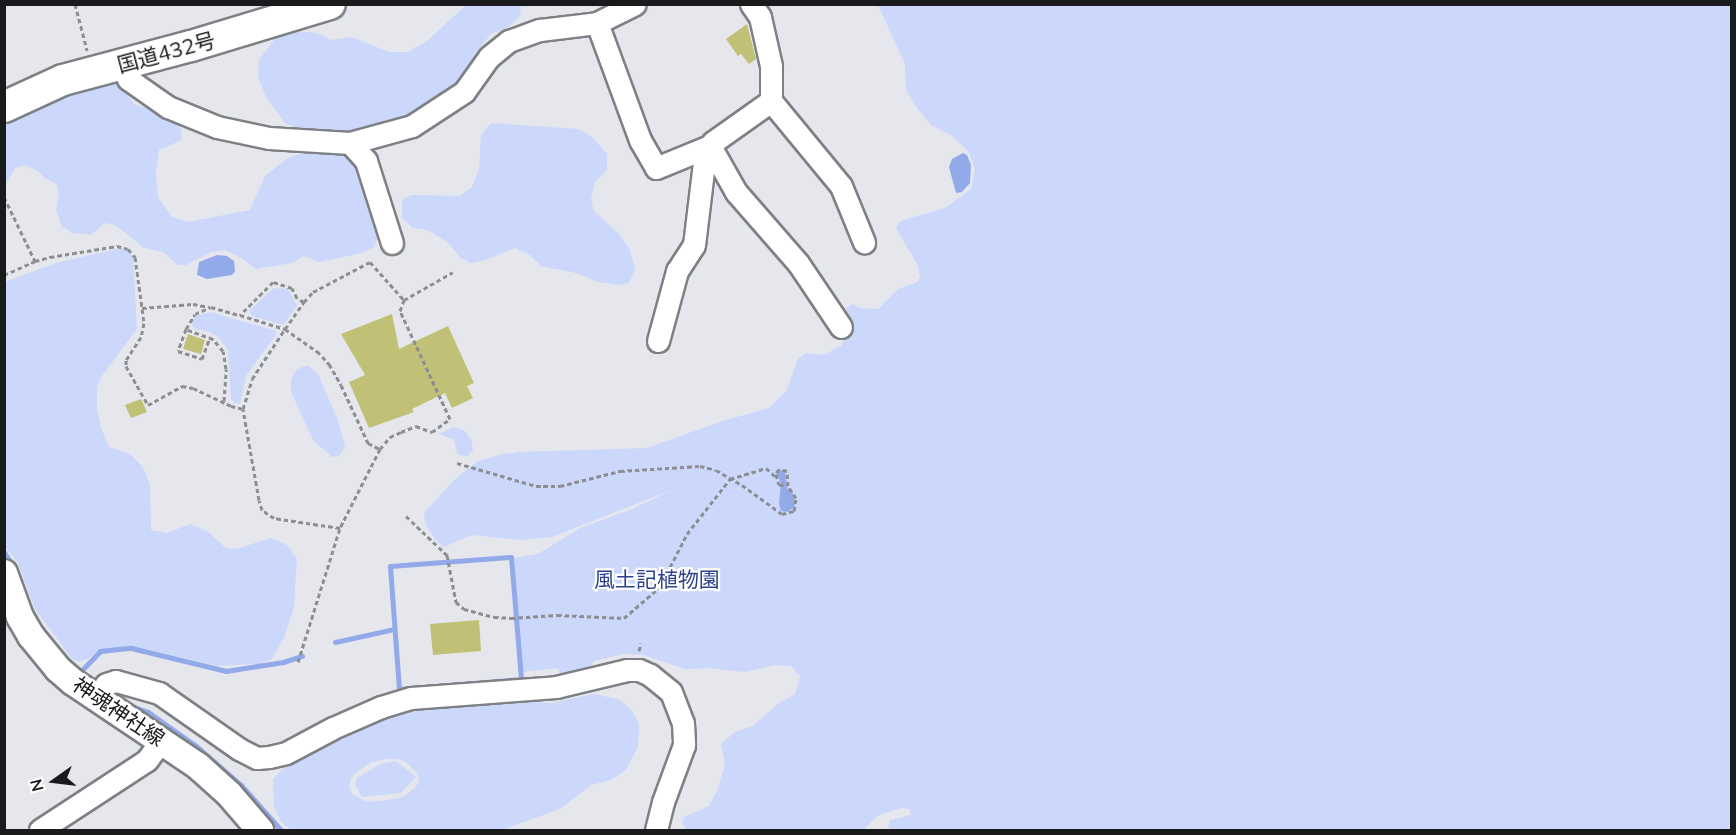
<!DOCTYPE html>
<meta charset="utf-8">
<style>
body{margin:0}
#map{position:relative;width:1736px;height:835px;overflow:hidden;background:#e5e7ec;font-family:Mulish,"Noto Sans JP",sans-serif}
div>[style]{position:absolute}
.green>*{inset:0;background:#cbd8fb}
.water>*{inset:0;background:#93aaea}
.stream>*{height:5px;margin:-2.5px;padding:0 2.5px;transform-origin:2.5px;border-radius:2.5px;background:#93aaea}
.building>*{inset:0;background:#c0c176}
.path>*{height:3px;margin-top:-1.5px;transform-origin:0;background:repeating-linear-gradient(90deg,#8c8e91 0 4.5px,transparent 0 7.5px)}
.roads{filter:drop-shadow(2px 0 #7e8084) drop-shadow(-2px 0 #7e8084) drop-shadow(0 2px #7e8084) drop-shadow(0 -2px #7e8084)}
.minor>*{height:21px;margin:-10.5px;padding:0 10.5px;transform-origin:10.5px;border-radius:10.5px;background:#fff}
.major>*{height:26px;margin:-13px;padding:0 13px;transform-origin:13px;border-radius:13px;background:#fff}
.highway>*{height:30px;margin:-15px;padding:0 15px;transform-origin:15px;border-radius:15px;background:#fff}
span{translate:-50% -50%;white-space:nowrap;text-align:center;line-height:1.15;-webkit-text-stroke:4.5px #fff;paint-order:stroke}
.street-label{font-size:21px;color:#191a1b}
.park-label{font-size:21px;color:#2e428d}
.frame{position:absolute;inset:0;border:6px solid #191a1b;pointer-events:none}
.north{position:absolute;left:24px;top:751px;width:60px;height:60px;-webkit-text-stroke:4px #fff;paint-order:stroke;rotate:256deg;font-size:16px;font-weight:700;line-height:24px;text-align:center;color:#191a1b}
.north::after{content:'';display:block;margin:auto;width:21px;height:27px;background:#191a1b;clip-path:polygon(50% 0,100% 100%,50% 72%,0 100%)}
</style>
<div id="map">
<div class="green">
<div style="clip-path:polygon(466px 5px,521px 5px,520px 16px,506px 29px,492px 33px,481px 46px,456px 90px,434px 105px,417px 110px,412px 116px,339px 135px,306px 132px,285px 123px,266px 97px,258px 77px,259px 60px,277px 36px,296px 31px,317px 33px,331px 40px,352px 37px,389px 52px,408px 52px,428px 40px)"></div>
<div style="clip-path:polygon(878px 5px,1731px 5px,1731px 830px,892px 830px,888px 827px,890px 820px,911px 815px,909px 809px,901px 808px,879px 815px,863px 830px,686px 830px,682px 822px,684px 817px,709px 806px,717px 791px,725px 765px,721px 744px,735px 732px,754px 725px,779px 703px,795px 694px,800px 677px,791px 666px,777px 665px,744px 672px,709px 668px,685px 669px,643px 655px,624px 654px,594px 661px,590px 668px,578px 674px,561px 674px,557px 668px,522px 672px,514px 558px,538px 554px,580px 528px,630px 510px,674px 489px,552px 537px,521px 540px,472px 535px,444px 547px,435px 540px,425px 523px,424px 513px,454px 480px,476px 462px,499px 455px,519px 452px,647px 448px,722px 421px,769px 408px,787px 390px,798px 359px,806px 353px,824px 355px,842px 345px,846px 335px,846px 308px,853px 304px,859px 308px,878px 309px,898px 289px,918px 282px,920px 276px,917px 264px,896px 228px,900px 221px,945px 208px,971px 189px,975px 170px,969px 152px,951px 135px,931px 125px,917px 108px,906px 90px,905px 64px)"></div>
<div style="clip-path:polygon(114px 76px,134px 104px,176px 119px,181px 130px,182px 140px,159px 150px,156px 173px,158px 197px,172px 217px,188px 222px,250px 210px,265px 176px,288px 158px,321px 146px,349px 150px,360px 166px,379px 234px,374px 247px,362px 253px,319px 262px,304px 256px,292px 263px,256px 269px,241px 258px,225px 250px,211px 252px,186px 265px,178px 265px,163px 252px,144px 248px,115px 225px,105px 223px,91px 235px,73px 233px,62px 227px,56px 210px,59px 192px,56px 184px,43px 177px,38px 171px,25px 165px,15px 168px,5px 186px,5px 113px)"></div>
<div style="clip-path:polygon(491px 123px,579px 129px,592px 137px,607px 154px,607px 170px,595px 182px,591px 200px,594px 211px,620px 235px,630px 250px,635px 270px,629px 283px,618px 285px,598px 282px,576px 273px,541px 266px,530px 255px,515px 248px,486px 260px,470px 263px,460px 257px,448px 243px,428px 230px,413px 228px,402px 218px,402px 200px,411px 195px,459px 196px,472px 187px,479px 169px,481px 135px)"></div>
<div style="clip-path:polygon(121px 248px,130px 250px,133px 257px,137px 329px,102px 376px,97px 387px,97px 410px,101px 428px,109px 447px,130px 454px,142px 466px,150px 484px,151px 530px,167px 533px,190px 524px,207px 531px,226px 548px,236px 549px,271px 538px,287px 545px,297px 559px,294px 607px,284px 638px,271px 660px,258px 664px,218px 666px,145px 649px,116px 648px,100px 650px,88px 659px,79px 662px,72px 659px,35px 609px,18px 563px,5px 546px,5px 282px,56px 263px)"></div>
<div style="clip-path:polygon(274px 288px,288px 289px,297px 306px,283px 325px,252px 316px,249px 311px)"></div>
<div style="clip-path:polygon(211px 312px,276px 331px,275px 336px,246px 376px,240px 404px,235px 403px,231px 399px,228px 350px,218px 337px,210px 332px,195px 329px,191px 323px,195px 316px)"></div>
<div style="clip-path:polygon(304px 366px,309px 366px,318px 374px,338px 420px,345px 447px,339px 456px,332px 457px,313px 440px,291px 392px,291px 379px,296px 370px)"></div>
<div style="clip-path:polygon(453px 427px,464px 430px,471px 439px,473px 450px,467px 457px,457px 454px,454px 439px,439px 434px)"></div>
<div style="clip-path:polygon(evenodd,593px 694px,618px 699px,631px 709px,639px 724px,638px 747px,626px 770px,611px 780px,591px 785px,560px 809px,502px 830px,291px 830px,281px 822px,274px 806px,273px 779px,284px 768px,379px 720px,439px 704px,510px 701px,551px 703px,593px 694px,386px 759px,397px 759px,406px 762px,417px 773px,419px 780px,416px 787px,403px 797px,387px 800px,367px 802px,352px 794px,349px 786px,352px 776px,370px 763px,386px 759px)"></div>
<div style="clip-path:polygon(396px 761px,416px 777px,401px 793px,362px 797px,355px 785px,357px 778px,380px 764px)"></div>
</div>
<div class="water">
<div style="clip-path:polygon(963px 153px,967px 155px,971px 165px,970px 183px,962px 192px,956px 193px,949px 167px,952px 159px)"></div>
<div style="clip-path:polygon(217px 255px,227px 256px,234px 261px,235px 271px,232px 275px,207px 279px,197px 275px,199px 262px)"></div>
<div style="clip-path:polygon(781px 470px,785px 470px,787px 488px,793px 493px,795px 506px,788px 512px,781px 511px,779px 504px,781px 484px,777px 474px)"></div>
</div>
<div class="stream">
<div style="left:4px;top:552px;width:25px;rotate:58deg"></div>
<div style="left:511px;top:557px;width:122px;rotate:85.3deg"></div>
<div style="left:521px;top:679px;width:122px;rotate:175.3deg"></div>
<div style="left:399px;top:689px;width:123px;rotate:-94.2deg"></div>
<div style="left:390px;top:566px;width:121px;rotate:-4.3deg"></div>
<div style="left:33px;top:616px;width:27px;rotate:56deg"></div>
<div style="left:335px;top:642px;width:60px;rotate:-12.4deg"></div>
<div style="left:79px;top:673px;width:30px;rotate:-46deg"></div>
<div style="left:100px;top:651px;width:31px;rotate:-6deg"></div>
<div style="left:131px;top:648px;width:98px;rotate:13.6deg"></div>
<div style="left:226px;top:671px;width:58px;rotate:-9deg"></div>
<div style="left:283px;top:662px;width:20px;rotate:-18deg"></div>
<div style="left:125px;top:704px;width:24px;rotate:19deg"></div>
<div style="left:148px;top:712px;width:59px;rotate:35.3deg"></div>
<div style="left:196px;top:746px;width:60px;rotate:40.9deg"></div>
<div style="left:241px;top:785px;width:60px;rotate:48.4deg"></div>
</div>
<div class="building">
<div style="clip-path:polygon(747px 24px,756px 59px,749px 64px,741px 54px,738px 56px,726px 39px)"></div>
<div style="clip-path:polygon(392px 314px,399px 349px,448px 326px,474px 383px,467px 386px,473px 398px,452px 408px,445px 393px,412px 409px,414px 412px,369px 428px,349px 382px,365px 375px,341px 334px)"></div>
<div style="clip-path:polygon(188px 334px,205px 340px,201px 354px,183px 349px)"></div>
<div style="clip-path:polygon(141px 399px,147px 412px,131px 418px,125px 405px)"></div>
<div style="clip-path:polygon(479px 620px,481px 651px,433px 655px,430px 624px)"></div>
</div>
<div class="path">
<div style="left:75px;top:4px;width:48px;rotate:75.4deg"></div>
<div style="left:4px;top:197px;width:71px;rotate:64.2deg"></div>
<div style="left:4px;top:275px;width:34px;rotate:-24deg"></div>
<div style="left:35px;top:261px;width:16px;rotate:-15deg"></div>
<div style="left:50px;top:257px;width:68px;rotate:-9.3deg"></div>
<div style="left:117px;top:246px;width:11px;rotate:15deg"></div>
<div style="left:128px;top:249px;width:11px;rotate:49deg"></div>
<div style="left:135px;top:257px;width:67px;rotate:82.2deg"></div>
<div style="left:144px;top:323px;width:14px;rotate:102deg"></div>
<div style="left:141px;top:337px;width:27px;rotate:123deg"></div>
<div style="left:126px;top:360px;width:6px;rotate:90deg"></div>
<div style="left:126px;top:366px;width:45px;rotate:60.6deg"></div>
<div style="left:148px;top:405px;width:39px;rotate:-29deg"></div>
<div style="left:182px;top:386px;width:11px;rotate:10deg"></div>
<div style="left:193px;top:388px;width:42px;rotate:25.3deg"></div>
<div style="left:231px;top:406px;width:12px;rotate:14deg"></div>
<div style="left:304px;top:302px;width:13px;rotate:-48deg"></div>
<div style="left:313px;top:292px;width:64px;rotate:-27.8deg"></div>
<div style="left:370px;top:262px;width:51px;rotate:48.2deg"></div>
<div style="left:404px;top:300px;width:56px;rotate:-29.7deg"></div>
<div style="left:142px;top:308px;width:51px;rotate:-4.5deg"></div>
<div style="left:193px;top:304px;width:16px;rotate:11deg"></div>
<div style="left:186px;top:329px;width:23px;rotate:110deg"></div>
<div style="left:178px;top:351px;width:25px;rotate:18deg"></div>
<div style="left:202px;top:359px;width:23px;rotate:-70deg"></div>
<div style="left:285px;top:329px;width:33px;rotate:-55deg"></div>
<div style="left:304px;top:302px;width:8px;rotate:-150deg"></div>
<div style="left:297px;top:298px;width:11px;rotate:-117deg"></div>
<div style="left:292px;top:288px;width:20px;rotate:-162deg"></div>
<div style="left:273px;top:282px;width:47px;rotate:135deg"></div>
<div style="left:240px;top:315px;width:47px;rotate:17.3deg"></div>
<div style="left:285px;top:329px;width:39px;rotate:35deg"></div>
<div style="left:317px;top:351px;width:18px;rotate:47deg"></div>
<div style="left:329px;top:364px;width:24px;rotate:60deg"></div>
<div style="left:341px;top:385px;width:64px;rotate:65deg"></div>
<div style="left:368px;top:443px;width:13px;rotate:27deg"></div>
<div style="left:380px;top:449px;width:89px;rotate:116.9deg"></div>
<div style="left:340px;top:528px;width:67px;rotate:-171.4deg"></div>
<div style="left:274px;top:518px;width:14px;rotate:-146deg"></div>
<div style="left:262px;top:510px;width:10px;rotate:-107deg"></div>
<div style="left:259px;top:500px;width:92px;rotate:-100deg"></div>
<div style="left:243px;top:409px;width:31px;rotate:-73deg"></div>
<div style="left:252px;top:379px;width:60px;rotate:-56.6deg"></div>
<div style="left:224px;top:401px;width:32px;rotate:-86deg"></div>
<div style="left:226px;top:369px;width:18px;rotate:-99deg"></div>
<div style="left:223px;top:351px;width:16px;rotate:-130deg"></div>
<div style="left:213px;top:339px;width:29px;rotate:-160deg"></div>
<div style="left:186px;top:329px;width:17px;rotate:-59deg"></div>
<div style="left:195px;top:314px;width:17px;rotate:-24deg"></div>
<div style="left:211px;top:307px;width:29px;rotate:16deg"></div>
<div style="left:380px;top:449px;width:16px;rotate:-50deg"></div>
<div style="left:390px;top:437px;width:12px;rotate:-24deg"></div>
<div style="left:401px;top:432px;width:16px;rotate:-22deg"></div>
<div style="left:416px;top:426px;width:17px;rotate:21deg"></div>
<div style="left:432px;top:432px;width:22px;rotate:-36deg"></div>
<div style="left:450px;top:419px;width:119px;rotate:-114.8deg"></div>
<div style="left:400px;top:311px;width:12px;rotate:-70deg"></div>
<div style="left:457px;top:463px;width:82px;rotate:16.2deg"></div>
<div style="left:536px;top:486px;width:24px"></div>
<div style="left:560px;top:486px;width:62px;rotate:-14deg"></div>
<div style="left:620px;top:471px;width:80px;rotate:-3.6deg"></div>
<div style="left:700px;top:466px;width:16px;rotate:14deg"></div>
<div style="left:716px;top:470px;width:30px;rotate:30deg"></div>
<div style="left:742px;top:485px;width:49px;rotate:35.9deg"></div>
<div style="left:782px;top:514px;width:12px;rotate:-14deg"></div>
<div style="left:794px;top:511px;width:13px;rotate:-81deg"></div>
<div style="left:796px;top:498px;width:14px;rotate:-124deg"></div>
<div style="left:788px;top:486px;width:15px;rotate:-94deg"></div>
<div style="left:787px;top:471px;width:8px;rotate:-166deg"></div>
<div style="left:779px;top:469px;width:6px;rotate:121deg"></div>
<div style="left:776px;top:474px;width:11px;rotate:75deg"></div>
<div style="left:779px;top:485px;width:8px;rotate:-7deg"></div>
<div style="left:406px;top:516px;width:57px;rotate:43.6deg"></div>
<div style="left:447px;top:555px;width:48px;rotate:79.2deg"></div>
<div style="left:456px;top:602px;width:11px;rotate:41deg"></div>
<div style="left:464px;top:609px;width:31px;rotate:15deg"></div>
<div style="left:494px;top:617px;width:17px;rotate:3deg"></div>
<div style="left:511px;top:618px;width:46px;rotate:-3.7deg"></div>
<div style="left:557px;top:615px;width:67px;rotate:2.6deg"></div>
<div style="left:624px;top:618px;width:48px;rotate:-40.7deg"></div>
<div style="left:660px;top:587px;width:59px;rotate:-63deg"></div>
<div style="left:687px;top:534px;width:70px;rotate:-52deg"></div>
<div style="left:730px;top:479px;width:38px;rotate:-17deg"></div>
<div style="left:766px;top:468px;width:15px;rotate:42deg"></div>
<div style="left:639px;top:651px;width:8px;rotate:-76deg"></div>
<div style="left:298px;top:662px;width:140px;rotate:-72.6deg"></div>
</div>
<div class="roads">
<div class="minor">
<div style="left:751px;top:4px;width:16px;rotate:55deg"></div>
<div style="left:760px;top:17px;width:50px;rotate:77.3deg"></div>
<div style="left:771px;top:66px;width:35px;rotate:90deg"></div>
<div style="left:771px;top:101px;width:110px;rotate:50.5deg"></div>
<div style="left:841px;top:186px;width:61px;rotate:67.7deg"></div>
<div style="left:597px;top:23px;width:125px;rotate:69.8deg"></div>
<div style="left:640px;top:140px;width:32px;rotate:60deg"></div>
<div style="left:656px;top:168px;width:58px;rotate:-22.2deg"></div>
<div style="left:710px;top:146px;width:53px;rotate:60.5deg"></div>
<div style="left:736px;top:192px;width:94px;rotate:48.9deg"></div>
<div style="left:798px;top:263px;width:77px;rotate:56.1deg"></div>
<div style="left:122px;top:64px;width:16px;rotate:68deg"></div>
<div style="left:128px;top:79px;width:49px;rotate:35deg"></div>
<div style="left:168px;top:107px;width:53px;rotate:22.2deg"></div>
<div style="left:217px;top:127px;width:53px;rotate:11.9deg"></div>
<div style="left:269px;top:138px;width:81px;rotate:3.5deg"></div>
<div style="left:350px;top:143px;width:64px;rotate:-15.3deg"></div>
<div style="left:412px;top:126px;width:62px;rotate:-33.2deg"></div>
<div style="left:464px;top:92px;width:43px;rotate:-54.5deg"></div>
<div style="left:489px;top:57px;width:26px;rotate:-39deg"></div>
<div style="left:509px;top:41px;width:33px;rotate:-20deg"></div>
<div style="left:540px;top:30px;width:57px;rotate:-7deg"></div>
<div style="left:597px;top:23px;width:42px;rotate:-26.6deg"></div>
<div style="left:350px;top:143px;width:24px;rotate:48deg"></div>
<div style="left:366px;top:161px;width:86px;rotate:72.4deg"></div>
<div style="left:658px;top:341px;width:73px;rotate:-74.8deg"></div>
<div style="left:677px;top:271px;width:31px;rotate:-57deg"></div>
<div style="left:694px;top:245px;width:92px;rotate:-83.1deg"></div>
<div style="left:705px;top:154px;width:14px;rotate:-56deg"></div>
<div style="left:713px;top:142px;width:71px;rotate:-35.3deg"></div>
<div style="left:96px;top:698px;width:17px;rotate:-54deg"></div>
<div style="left:106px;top:684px;width:10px;rotate:-17deg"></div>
<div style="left:116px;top:681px;width:45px;rotate:15.6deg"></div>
<div style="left:159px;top:693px;width:98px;rotate:35deg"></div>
<div style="left:239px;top:749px;width:20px;rotate:27deg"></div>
<div style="left:257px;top:758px;width:12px;rotate:-5deg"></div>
<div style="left:269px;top:757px;width:17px;rotate:-13deg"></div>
<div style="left:286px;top:753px;width:53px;rotate:-28deg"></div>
<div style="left:333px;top:728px;width:52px;rotate:-23.6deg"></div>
<div style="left:381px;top:707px;width:31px;rotate:-17deg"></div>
<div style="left:411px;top:698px;width:145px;rotate:-4.3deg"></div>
<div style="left:556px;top:687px;width:73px;rotate:-13.5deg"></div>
<div style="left:627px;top:670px;width:12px"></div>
<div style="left:639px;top:670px;width:12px;rotate:24deg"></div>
<div style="left:650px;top:675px;width:27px;rotate:39deg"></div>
<div style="left:671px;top:692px;width:33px;rotate:69deg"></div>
<div style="left:683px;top:723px;width:22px;rotate:87deg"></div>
<div style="left:684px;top:745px;width:61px;rotate:110.2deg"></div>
<div style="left:663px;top:802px;width:29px;rotate:104deg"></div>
<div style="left:40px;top:830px;width:128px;rotate:-33.2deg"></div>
<div style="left:147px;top:760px;width:26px;rotate:-54deg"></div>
</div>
<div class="major">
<div style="left:4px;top:573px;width:47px;rotate:70deg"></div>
<div style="left:20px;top:617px;width:22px;rotate:60deg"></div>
<div style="left:31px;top:636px;width:43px;rotate:50.7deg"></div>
<div style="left:58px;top:669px;width:20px;rotate:41deg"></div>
<div style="left:73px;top:682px;width:151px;rotate:33.9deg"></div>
<div style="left:198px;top:766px;width:42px;rotate:42.1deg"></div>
<div style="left:229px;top:794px;width:48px;rotate:49.3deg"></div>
</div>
<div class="highway">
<div style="left:4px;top:107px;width:65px;rotate:-24.6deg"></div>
<div style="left:63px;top:80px;width:132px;rotate:-14.9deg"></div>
<div style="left:191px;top:46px;width:145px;rotate:-16.8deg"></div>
</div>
</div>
<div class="street-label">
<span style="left:166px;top:52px;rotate:-15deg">国道432号</span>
<span style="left:119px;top:711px;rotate:34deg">神魂神社線</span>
</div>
<div class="park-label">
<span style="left:657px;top:579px">風土記植物園</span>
</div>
<div class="frame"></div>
<div class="north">N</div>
</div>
